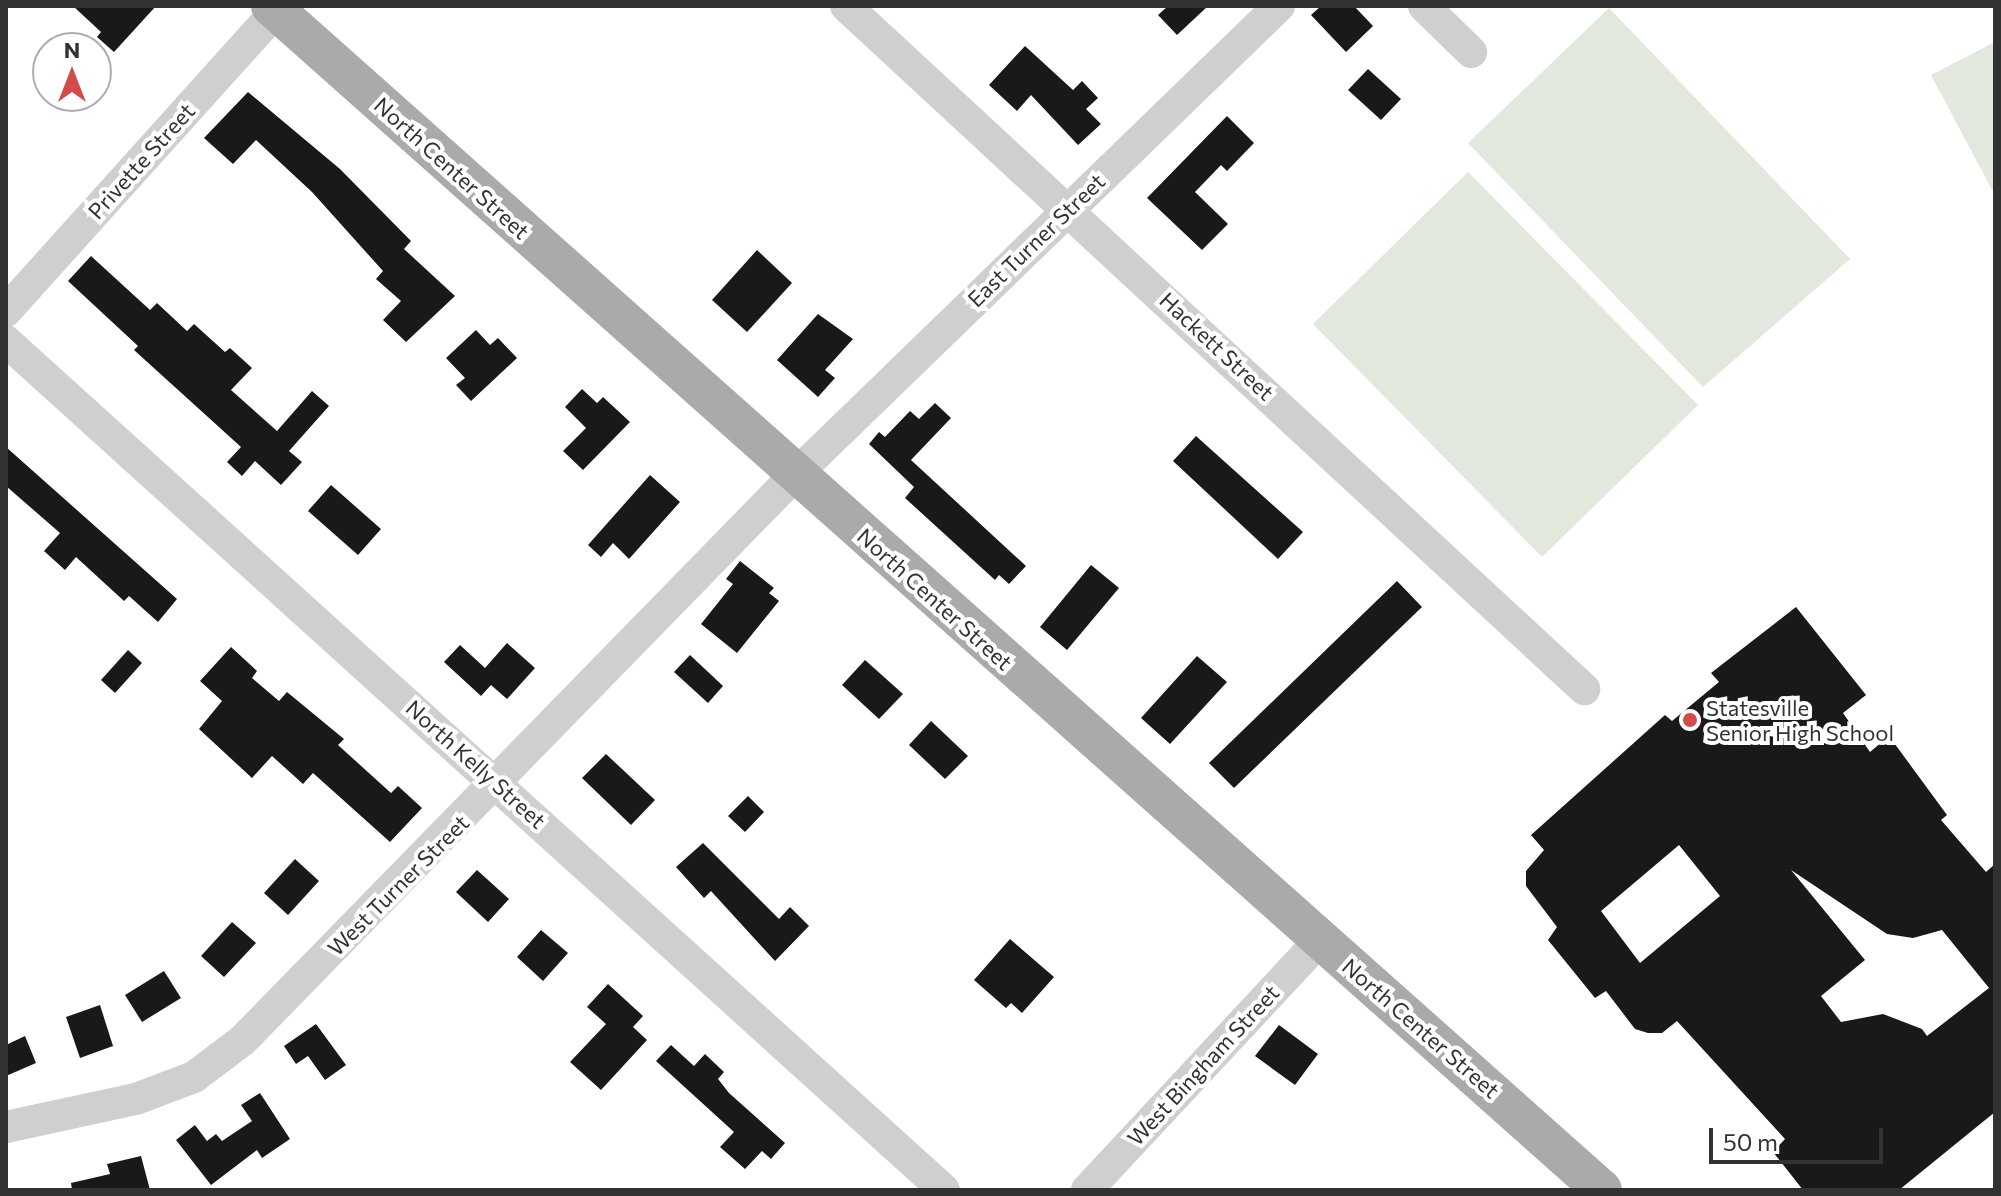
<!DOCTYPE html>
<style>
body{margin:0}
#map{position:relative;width:2001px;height:1196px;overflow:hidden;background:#fff;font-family:Commissioner,sans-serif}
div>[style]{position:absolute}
.green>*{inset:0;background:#e2e8dd}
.building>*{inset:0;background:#191919}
.minor>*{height:32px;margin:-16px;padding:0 16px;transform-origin:16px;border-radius:16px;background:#cfcfcf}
.major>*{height:40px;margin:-20px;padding:0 20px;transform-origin:20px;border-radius:20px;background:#aaa}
.dots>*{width:22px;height:22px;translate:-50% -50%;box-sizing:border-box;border:4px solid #fff;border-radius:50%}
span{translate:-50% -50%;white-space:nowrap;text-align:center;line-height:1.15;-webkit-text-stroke:8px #fff;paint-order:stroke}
.street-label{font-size:22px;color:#323232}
.poi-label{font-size:22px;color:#323232}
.left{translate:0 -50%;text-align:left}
.frame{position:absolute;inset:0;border:8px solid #323232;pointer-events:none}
.north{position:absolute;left:32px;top:32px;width:80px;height:80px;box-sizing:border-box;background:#fff;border:2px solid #adadad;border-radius:50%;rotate:0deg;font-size:22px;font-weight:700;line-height:32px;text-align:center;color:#323232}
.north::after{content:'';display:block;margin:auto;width:28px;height:36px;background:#d34a4b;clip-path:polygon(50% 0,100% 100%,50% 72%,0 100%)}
.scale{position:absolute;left:1709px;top:1128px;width:174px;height:36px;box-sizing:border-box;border:4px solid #323232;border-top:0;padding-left:10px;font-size:24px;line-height:28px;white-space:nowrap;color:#323232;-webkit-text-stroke:6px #fff;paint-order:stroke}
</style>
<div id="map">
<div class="green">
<div style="clip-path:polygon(1609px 8px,1850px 259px,1703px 387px,1468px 143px)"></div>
<div style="clip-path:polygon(1995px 42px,1995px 188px,1992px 190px,1931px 75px)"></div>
<div style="clip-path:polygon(1468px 172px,1698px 405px,1542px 557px,1313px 324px)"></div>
</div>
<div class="building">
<div style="clip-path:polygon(73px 6px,156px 6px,114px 52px,97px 37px,101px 32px)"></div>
<div style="clip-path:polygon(1168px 6px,1208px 6px,1177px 35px,1158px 15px)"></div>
<div style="clip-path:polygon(1321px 6px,1354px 6px,1373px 26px,1346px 52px,1311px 15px)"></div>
<div style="clip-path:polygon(1025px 46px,1073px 90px,1082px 81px,1098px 98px,1086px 109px,1101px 124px,1078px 145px,1031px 95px,1017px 111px,989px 85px)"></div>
<div style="clip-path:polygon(1368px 69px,1401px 99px,1381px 120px,1348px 90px)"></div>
<div style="clip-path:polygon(248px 92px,340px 169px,411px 241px,404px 249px,455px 296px,406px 342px,383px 320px,401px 301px,376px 279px,383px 271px,312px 192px,256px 140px,233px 164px,204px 138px)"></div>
<div style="clip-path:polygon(1227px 116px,1254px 143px,1227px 171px,1221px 165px,1195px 192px,1228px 224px,1202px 250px,1147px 198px)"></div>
<div style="clip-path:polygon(757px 250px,792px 283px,747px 332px,712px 300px)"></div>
<div style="clip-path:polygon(91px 256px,150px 310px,157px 303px,187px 331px,194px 324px,225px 352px,230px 348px,252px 368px,231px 390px,277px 431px,312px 391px,329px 406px,289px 451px,302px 462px,281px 485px,255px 461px,242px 476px,227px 462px,241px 447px,134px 350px,138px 346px,68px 281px)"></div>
<div style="clip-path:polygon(818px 314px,853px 339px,825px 370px,835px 378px,818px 397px,777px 360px)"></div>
<div style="clip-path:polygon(476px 330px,490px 345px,498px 338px,517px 358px,471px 401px,456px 385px,465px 378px,446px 358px)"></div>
<div style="clip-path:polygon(582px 389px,597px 403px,603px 397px,630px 422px,583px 470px,563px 451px,586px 428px,565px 407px)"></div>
<div style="clip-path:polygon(935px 403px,951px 418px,911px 460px,1026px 566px,1009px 584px,999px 575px,995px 580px,905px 498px,914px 487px,869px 444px,879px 432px,885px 437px,910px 411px,919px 419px)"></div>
<div style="clip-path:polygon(1196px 436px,1303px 532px,1278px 559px,1173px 461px)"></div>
<div style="clip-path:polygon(6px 447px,177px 599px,158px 622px,129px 596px,124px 601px,76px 557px,65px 570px,44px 551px,60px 533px,6px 486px)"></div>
<div style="clip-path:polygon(650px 475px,680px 502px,629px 559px,613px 543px,601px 557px,588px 545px)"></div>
<div style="clip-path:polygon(331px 485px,381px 529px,358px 555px,308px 511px)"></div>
<div style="clip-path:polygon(740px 561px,774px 588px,769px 593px,779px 601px,737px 653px,701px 624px,733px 584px,726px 579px)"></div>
<div style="clip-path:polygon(1091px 565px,1119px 588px,1067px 650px,1040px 627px)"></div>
<div style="clip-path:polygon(1397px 581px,1422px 607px,1234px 788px,1209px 763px)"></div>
<div style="clip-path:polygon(evenodd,1796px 607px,1866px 695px,1843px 713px,1870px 752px,1889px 736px,1947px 815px,1941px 820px,1986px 872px,1995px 864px,1995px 1112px,1899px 1190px,1803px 1190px,1773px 1152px,1785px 1139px,1677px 1021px,1662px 1033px,1648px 1033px,1635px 1029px,1606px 991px,1595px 998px,1548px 940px,1557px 927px,1526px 886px,1526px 871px,1544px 850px,1531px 835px,1665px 715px,1672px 721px,1719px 682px,1711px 673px,1796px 607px,1679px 845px,1720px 896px,1640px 963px,1601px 911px,1679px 845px,1796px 607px,1791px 870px,1887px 934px,1913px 938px,1942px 930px,1989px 988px,1927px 1036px,1922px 1029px,1883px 1014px,1841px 1022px,1821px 996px,1865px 960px,1791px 870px)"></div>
<div style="clip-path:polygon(507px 643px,535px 668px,507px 699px,491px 685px,481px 696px,444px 662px,460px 645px,485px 668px)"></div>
<div style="clip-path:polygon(231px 647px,257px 671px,252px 678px,279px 701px,287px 692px,344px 739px,338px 745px,391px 793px,398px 786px,422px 808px,390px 842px,313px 773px,303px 784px,272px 756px,252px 778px,199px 729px,222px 701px,200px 681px)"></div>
<div style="clip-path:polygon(128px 650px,142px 663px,115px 693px,101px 680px)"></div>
<div style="clip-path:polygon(690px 655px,723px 686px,708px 703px,674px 672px)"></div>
<div style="clip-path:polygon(1197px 656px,1227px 682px,1170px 744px,1141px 718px)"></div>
<div style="clip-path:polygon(865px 660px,903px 694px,879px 719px,842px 685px)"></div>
<div style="clip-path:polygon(931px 721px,968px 756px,945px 779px,909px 745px)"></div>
<div style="clip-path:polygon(606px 754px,655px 800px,631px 825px,582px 778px)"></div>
<div style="clip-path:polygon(748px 796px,764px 812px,745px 832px,728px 816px)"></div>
<div style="clip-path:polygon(703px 843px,779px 919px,790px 907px,809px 926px,775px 961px,711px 891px,704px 898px,676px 867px)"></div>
<div style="clip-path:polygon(295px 859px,319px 881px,288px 915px,264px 893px)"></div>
<div style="clip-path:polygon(477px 870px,509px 899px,488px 922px,456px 892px)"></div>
<div style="clip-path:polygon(232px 922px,256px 943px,224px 977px,201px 956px)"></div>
<div style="clip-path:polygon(541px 930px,568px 953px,543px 981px,517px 957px)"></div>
<div style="clip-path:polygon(1010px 939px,1054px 977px,1022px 1013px,1011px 1003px,1006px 1008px,974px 980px)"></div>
<div style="clip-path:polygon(164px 971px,181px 998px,142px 1022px,125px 995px)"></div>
<div style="clip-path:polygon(608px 984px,643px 1016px,633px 1027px,647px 1040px,601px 1090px,570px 1062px,606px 1024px,587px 1007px)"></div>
<div style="clip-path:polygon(100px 1005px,113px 1046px,80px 1058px,66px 1017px)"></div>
<div style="clip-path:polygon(316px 1024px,346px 1065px,325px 1080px,308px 1056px,296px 1064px,284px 1046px)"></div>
<div style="clip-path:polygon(1279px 1025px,1318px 1054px,1295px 1085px,1255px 1056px)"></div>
<div style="clip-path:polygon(25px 1036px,36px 1063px,6px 1076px,6px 1045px)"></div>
<div style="clip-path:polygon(671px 1045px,694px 1066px,705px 1054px,724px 1072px,718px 1079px,729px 1093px,785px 1143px,771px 1159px,762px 1151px,745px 1169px,720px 1147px,734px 1132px,656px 1061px)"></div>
<div style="clip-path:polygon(260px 1093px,290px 1139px,262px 1158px,257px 1150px,211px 1185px,176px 1140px,195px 1125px,207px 1141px,216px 1134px,222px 1141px,252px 1121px,241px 1105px)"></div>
<div style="clip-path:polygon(141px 1156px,150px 1190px,72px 1190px,71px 1183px,110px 1174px,107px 1164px)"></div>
</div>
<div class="minor">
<div style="left:846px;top:6px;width:1006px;rotate:42.78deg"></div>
<div style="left:1424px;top:6px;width:66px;rotate:44.4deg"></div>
<div style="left:6px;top:311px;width:404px;rotate:-48deg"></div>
<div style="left:6px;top:341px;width:1265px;rotate:42.15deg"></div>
<div style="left:6px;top:1127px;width:133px;rotate:-12.2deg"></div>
<div style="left:136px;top:1099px;width:62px;rotate:-20.8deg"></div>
<div style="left:194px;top:1077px;width:61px;rotate:-37.1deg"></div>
<div style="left:243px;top:1040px;width:790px;rotate:-45.67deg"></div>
<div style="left:795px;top:475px;width:674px;rotate:-44.1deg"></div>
<div style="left:1087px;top:1190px;width:342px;rotate:-47deg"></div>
</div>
<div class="major">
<div style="left:271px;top:6px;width:1781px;rotate:41.65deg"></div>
</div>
<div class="dots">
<div style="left:1690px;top:720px;background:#d34a4b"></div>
</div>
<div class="street-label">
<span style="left:141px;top:161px;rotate:-48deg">Privette Street</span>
<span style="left:452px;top:168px;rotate:42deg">North Center Street</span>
<span style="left:1036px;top:240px;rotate:-44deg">East Turner Street</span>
<span style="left:1217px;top:346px;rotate:43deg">Hackett Street</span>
<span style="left:935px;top:599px;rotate:42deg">North Center Street</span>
<span style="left:476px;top:764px;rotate:42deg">North Kelly Street</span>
<span style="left:398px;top:885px;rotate:-45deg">West Turner Street</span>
<span style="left:1421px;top:1028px;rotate:41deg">North Center Street</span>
<span style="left:1203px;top:1065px;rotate:-47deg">West Bingham Street</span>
</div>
<div class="poi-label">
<span class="left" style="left:1706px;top:720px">Statesville<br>Senior High School</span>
</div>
<div class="frame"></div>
<div class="north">N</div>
<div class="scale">50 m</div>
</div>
